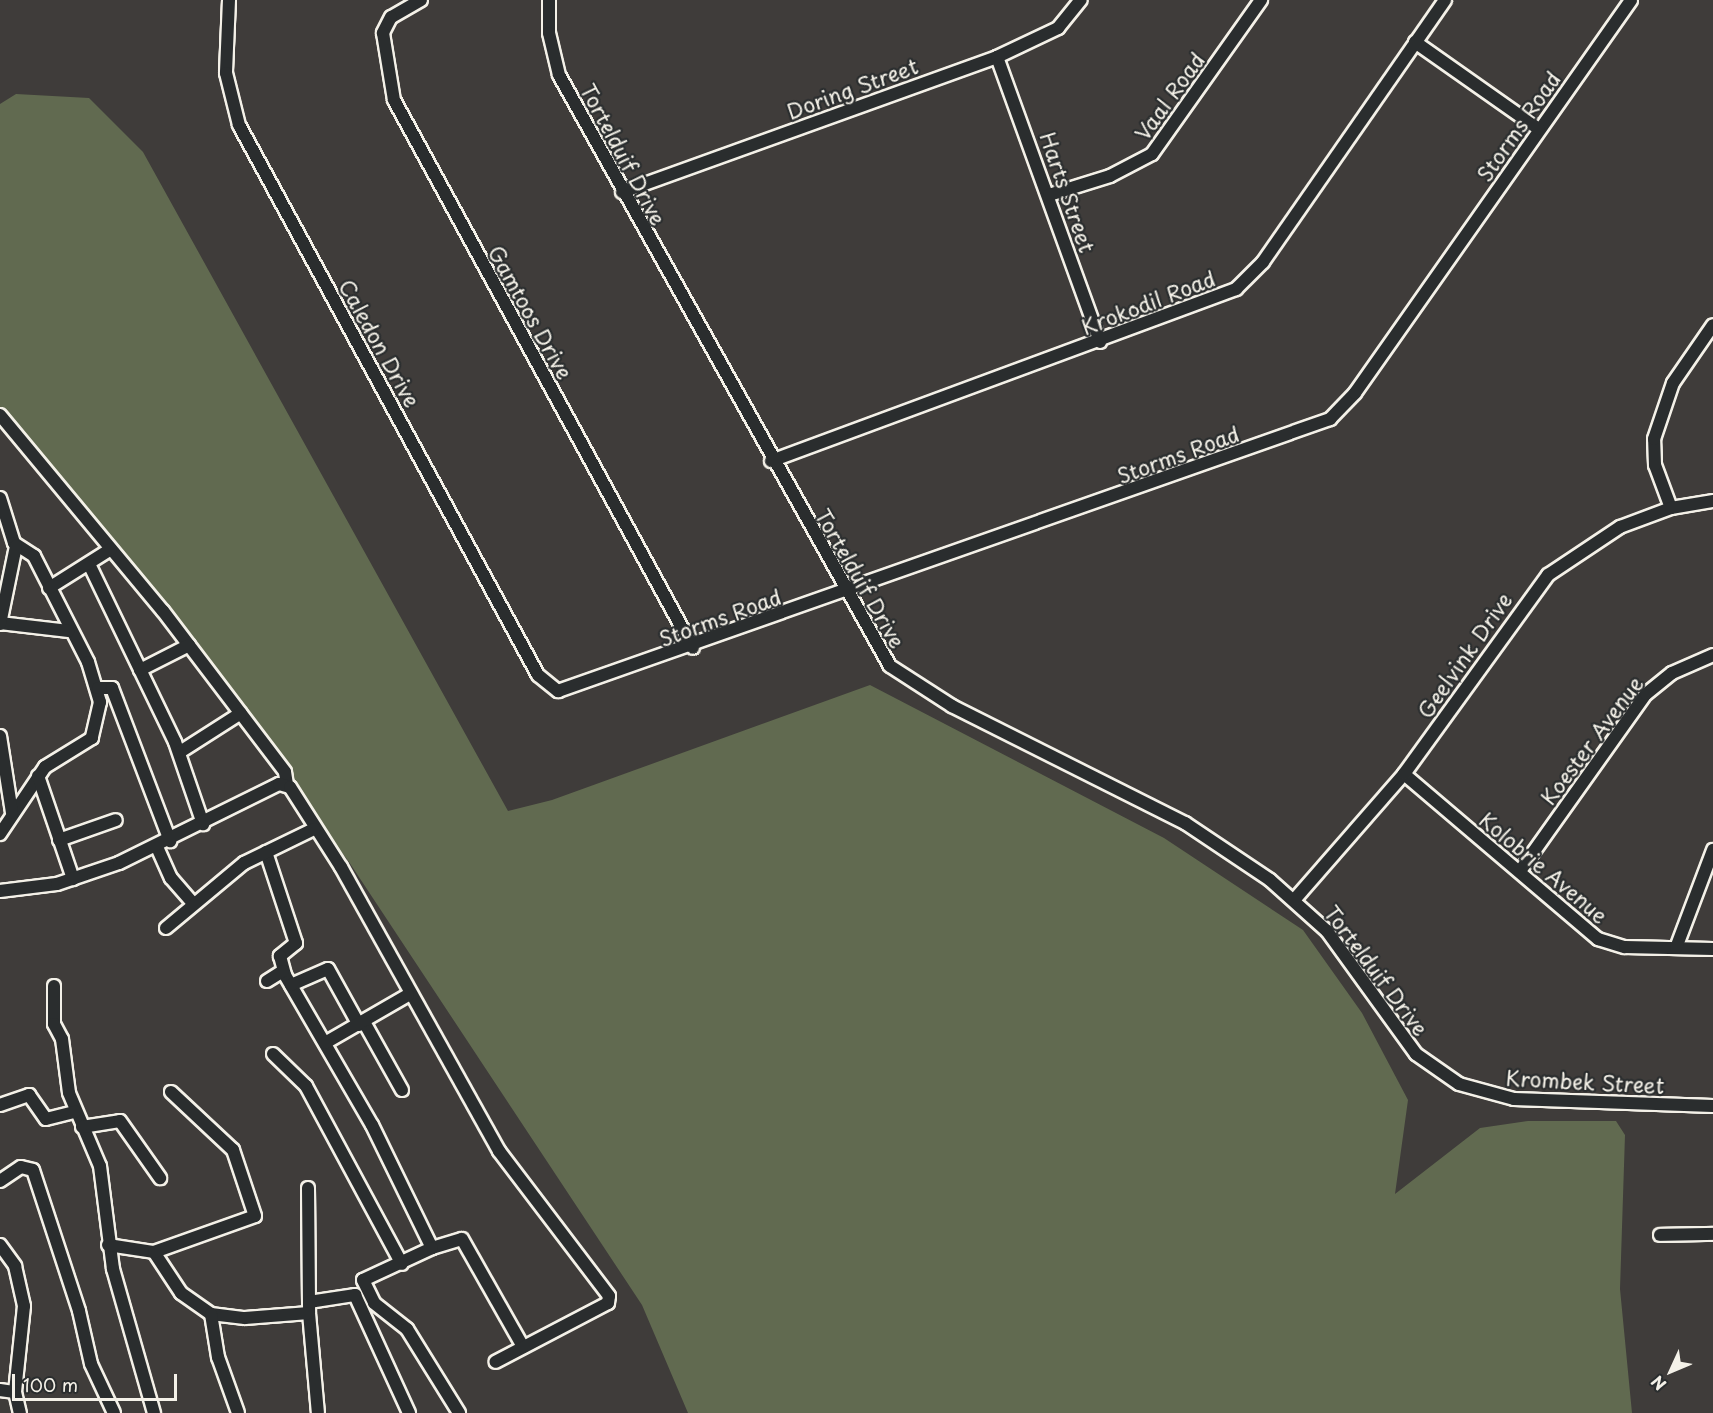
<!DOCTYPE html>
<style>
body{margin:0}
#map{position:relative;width:1713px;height:1413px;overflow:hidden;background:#3f3c3a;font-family:"Playpen Sans",sans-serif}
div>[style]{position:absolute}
.green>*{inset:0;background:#616a50}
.roads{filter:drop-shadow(2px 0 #f4f1e8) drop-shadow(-2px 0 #f4f1e8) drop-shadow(0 2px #f4f1e8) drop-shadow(0 -2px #f4f1e8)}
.street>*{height:12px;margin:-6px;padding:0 6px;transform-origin:6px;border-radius:6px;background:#2a2d2e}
span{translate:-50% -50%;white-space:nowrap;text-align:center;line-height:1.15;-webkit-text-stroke:4.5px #2a2d2e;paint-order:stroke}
.street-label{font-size:21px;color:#f4f1e8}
.north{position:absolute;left:1641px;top:1341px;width:60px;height:60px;-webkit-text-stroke:4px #2a2d2e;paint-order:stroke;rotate:226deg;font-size:16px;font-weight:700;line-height:24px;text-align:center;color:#f4f1e8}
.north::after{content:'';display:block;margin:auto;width:21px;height:27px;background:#f4f1e8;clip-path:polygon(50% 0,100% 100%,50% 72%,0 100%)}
.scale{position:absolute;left:12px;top:1374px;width:165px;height:27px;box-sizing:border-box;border:3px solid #f4f1e8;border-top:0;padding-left:8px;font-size:18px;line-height:21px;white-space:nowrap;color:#f4f1e8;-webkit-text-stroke:4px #2a2d2e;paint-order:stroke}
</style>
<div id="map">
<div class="green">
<div style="clip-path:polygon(16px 94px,89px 98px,143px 152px,508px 811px,552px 800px,870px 685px,1164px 838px,1303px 930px,1362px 1013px,1408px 1100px,1395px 1194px,1480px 1128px,1528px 1121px,1616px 1121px,1625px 1135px,1620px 1289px,1632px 1413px,688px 1413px,642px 1305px,349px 862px,213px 681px,0 420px,0 104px)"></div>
</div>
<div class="roads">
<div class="street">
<div style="left:229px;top:0;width:73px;rotate:92.4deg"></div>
<div style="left:226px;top:73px;width:54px;rotate:76deg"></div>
<div style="left:239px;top:125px;width:626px;rotate:61.47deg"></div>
<div style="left:538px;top:675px;width:26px;rotate:39deg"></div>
<div style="left:558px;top:691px;width:819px;rotate:-19.41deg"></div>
<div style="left:1330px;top:419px;width:36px;rotate:-46deg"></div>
<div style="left:1355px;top:393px;width:480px;rotate:-54.9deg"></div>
<div style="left:421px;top:0;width:34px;rotate:150deg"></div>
<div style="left:391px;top:17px;width:18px;rotate:117deg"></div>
<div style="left:383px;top:33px;width:68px;rotate:80.7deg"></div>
<div style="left:394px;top:100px;width:624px;rotate:61.38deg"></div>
<div style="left:549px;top:0;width:33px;rotate:90deg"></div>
<div style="left:549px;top:33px;width:43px;rotate:76.6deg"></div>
<div style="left:559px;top:75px;width:677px;rotate:60.75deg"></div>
<div style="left:890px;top:666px;width:74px;rotate:32.8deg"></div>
<div style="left:952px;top:706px;width:261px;rotate:26.7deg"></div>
<div style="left:1185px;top:823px;width:102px;rotate:33.8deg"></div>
<div style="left:1270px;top:880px;width:76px;rotate:41.8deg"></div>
<div style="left:1327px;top:931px;width:152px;rotate:54.1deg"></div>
<div style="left:1416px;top:1054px;width:52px;rotate:34.9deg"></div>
<div style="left:1459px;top:1084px;width:57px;rotate:15.3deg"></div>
<div style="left:1514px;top:1099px;width:199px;rotate:2deg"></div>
<div style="left:1415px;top:42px;width:151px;rotate:35.1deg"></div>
<div style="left:997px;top:57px;width:303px;rotate:70.1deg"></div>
<div style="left:622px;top:192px;width:399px;rotate:-19.8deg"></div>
<div style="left:997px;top:57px;width:68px;rotate:-25.4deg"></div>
<div style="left:1058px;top:28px;width:36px;rotate:-51deg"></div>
<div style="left:1049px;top:195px;width:64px;rotate:-17.3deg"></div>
<div style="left:1110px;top:176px;width:47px;rotate:-27.6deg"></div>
<div style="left:1152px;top:154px;width:189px;rotate:-54.7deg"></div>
<div style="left:0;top:415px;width:255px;rotate:50.3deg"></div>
<div style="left:163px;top:611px;width:202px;rotate:52.8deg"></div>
<div style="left:285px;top:772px;width:12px;rotate:81deg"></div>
<div style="left:771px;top:461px;width:496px;rotate:-20.3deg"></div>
<div style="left:1236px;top:289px;width:38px;rotate:-45deg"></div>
<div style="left:1263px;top:262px;width:319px;rotate:-55.2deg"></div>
<div style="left:0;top:498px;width:47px;rotate:72.7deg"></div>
<div style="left:14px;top:543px;width:24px;rotate:33deg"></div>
<div style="left:34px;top:556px;width:119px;rotate:63deg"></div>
<div style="left:88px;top:662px;width:42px;rotate:73.3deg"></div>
<div style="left:100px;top:702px;width:37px;rotate:103deg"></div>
<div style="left:92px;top:738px;width:55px;rotate:148.3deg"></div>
<div style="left:45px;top:767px;width:81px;rotate:123.9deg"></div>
<div style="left:1671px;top:508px;width:46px;rotate:-110.4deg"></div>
<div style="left:1655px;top:465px;width:26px;rotate:-92deg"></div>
<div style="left:1654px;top:439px;width:59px;rotate:-71.3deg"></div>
<div style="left:1673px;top:383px;width:70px;rotate:-55.4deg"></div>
<div style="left:90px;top:566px;width:195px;rotate:64.2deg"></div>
<div style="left:175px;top:742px;width:87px;rotate:71.1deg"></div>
<div style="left:49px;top:588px;width:73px;rotate:-32.2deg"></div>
<div style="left:0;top:623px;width:69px;rotate:6.6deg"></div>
<div style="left:0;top:624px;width:80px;rotate:-78.4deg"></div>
<div style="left:140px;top:670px;width:55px;rotate:-27deg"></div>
<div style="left:98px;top:688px;width:14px"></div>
<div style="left:112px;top:688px;width:164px;rotate:69.2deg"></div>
<div style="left:0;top:736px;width:78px;rotate:81.1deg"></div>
<div style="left:180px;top:752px;width:72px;rotate:-32.6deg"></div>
<div style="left:1404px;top:774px;width:255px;rotate:40.4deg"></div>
<div style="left:1598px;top:939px;width:28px;rotate:17deg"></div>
<div style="left:1625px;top:947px;width:88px;rotate:1.3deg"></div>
<div style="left:38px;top:776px;width:109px;rotate:71.2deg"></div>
<div style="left:59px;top:840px;width:60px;rotate:-19.3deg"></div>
<div style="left:157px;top:847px;width:34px;rotate:66deg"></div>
<div style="left:171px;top:878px;width:33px;rotate:49deg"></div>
<div style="left:266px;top:852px;width:96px;rotate:71.8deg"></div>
<div style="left:296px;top:943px;width:21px;rotate:141deg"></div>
<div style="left:280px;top:956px;width:20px;rotate:75deg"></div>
<div style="left:285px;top:975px;width:173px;rotate:59.9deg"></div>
<div style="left:372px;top:1125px;width:137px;rotate:64deg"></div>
<div style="left:432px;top:1248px;width:31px;rotate:-17deg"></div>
<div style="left:462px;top:1239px;width:124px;rotate:60.5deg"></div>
<div style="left:1520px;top:871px;width:217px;rotate:-54.6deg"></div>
<div style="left:1646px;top:694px;width:33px;rotate:-39deg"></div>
<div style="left:1672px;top:673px;width:45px;rotate:-23.7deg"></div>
<div style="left:0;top:891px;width:57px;rotate:-7deg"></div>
<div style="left:57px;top:884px;width:65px;rotate:-18.7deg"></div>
<div style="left:119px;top:863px;width:178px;rotate:-26.3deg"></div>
<div style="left:279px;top:784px;width:11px;rotate:15deg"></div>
<div style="left:290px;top:787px;width:95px;rotate:57.5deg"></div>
<div style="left:341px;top:867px;width:325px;rotate:60.9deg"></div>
<div style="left:499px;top:1151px;width:182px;rotate:52.8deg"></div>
<div style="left:609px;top:1296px;width:7px;rotate:98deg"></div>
<div style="left:608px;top:1303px;width:127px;rotate:152.4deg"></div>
<div style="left:1295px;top:899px;width:166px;rotate:-48.9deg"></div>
<div style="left:1404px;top:774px;width:246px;rotate:-54.1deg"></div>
<div style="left:1548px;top:575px;width:87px;rotate:-33.7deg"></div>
<div style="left:1620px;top:527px;width:54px;rotate:-20.4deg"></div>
<div style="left:1671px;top:508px;width:43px;rotate:-9.5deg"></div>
<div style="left:166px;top:928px;width:102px;rotate:-39.8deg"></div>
<div style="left:244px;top:863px;width:78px;rotate:-25.9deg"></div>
<div style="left:1676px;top:948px;width:105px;rotate:-69.3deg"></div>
<div style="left:267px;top:981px;width:19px;rotate:-32deg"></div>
<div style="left:291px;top:985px;width:40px;rotate:-23.4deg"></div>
<div style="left:328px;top:969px;width:64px;rotate:61deg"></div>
<div style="left:54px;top:986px;width:38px;rotate:90deg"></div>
<div style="left:54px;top:1024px;width:17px;rotate:62deg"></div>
<div style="left:62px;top:1039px;width:54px;rotate:82.6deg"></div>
<div style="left:69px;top:1093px;width:79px;rotate:67deg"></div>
<div style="left:100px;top:1166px;width:104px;rotate:82.8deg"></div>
<div style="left:113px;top:1269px;width:150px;rotate:74.1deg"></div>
<div style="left:364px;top:1022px;width:78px;rotate:60.8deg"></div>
<div style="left:325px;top:1043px;width:96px;rotate:-30deg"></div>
<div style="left:273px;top:1054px;width:46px;rotate:44.1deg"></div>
<div style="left:306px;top:1086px;width:202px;rotate:61.7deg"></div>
<div style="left:0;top:1105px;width:31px;rotate:-19deg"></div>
<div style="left:29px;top:1095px;width:29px;rotate:55deg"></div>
<div style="left:46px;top:1119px;width:30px;rotate:-14deg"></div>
<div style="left:82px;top:1127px;width:38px;rotate:-9deg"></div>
<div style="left:120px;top:1121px;width:70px;rotate:54.9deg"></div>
<div style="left:0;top:1181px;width:25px;rotate:-34deg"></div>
<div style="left:21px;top:1167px;width:12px;rotate:14deg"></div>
<div style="left:33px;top:1170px;width:148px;rotate:71.9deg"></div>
<div style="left:79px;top:1311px;width:54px;rotate:77.2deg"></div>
<div style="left:91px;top:1364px;width:54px;rotate:64.9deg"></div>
<div style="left:308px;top:1188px;width:125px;rotate:89.5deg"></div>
<div style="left:309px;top:1313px;width:100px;rotate:84.9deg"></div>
<div style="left:1660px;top:1235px;width:53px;rotate:-1.1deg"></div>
<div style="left:0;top:1245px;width:26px;rotate:54deg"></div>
<div style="left:15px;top:1266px;width:41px;rotate:77.3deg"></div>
<div style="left:24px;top:1306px;width:86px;rotate:96deg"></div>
<div style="left:15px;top:1392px;width:22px;rotate:77deg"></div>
<div style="left:108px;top:1245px;width:47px;rotate:8.7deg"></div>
<div style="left:154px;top:1252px;width:49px;rotate:56.6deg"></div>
<div style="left:181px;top:1293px;width:37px;rotate:35deg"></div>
<div style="left:211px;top:1314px;width:34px;rotate:7deg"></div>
<div style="left:245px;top:1318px;width:64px;rotate:-4.5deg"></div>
<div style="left:432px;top:1248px;width:76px;rotate:155.1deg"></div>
<div style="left:363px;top:1280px;width:25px;rotate:64deg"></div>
<div style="left:374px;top:1303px;width:42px;rotate:38.2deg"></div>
<div style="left:407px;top:1329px;width:99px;rotate:58.2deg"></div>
<div style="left:154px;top:1252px;width:107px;rotate:-19.6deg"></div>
<div style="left:255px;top:1216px;width:70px;rotate:-108.4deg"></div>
<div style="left:233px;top:1150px;width:85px;rotate:-136.9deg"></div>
<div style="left:309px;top:1302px;width:47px;rotate:-8.7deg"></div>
<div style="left:355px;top:1295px;width:130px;rotate:65.4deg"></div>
<div style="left:211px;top:1314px;width:44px;rotate:80.8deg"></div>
<div style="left:218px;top:1357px;width:59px;rotate:70.3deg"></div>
<div style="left:0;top:1390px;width:15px;rotate:8deg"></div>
</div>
</div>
<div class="street-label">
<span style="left:852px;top:88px;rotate:-20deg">Doring Street</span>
<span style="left:1169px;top:96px;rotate:-54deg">Vaal Road</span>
<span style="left:1518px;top:126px;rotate:-55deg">Storms Road</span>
<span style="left:624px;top:154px;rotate:62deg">Tortelduif Drive</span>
<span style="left:1068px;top:192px;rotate:71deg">Harts Street</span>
<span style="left:1148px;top:302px;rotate:-21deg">Krokodil Road</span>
<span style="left:531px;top:312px;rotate:61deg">Gamtoos Drive</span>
<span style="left:380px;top:343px;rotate:61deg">Caledon Drive</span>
<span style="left:1178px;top:454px;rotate:-20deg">Storms Road</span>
<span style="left:861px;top:578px;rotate:60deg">Tortelduif Drive</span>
<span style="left:720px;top:617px;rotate:-20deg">Storms Road</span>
<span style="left:1464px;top:655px;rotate:-55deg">Geelvink Drive</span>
<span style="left:1591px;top:740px;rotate:-53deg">Koester Avenue</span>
<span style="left:1544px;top:867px;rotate:40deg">Kolobrie Avenue</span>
<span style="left:1377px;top:970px;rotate:53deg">Tortelduif Drive</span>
<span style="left:1585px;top:1081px;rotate:3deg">Krombek Street</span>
</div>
<div class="north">N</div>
<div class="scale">100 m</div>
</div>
